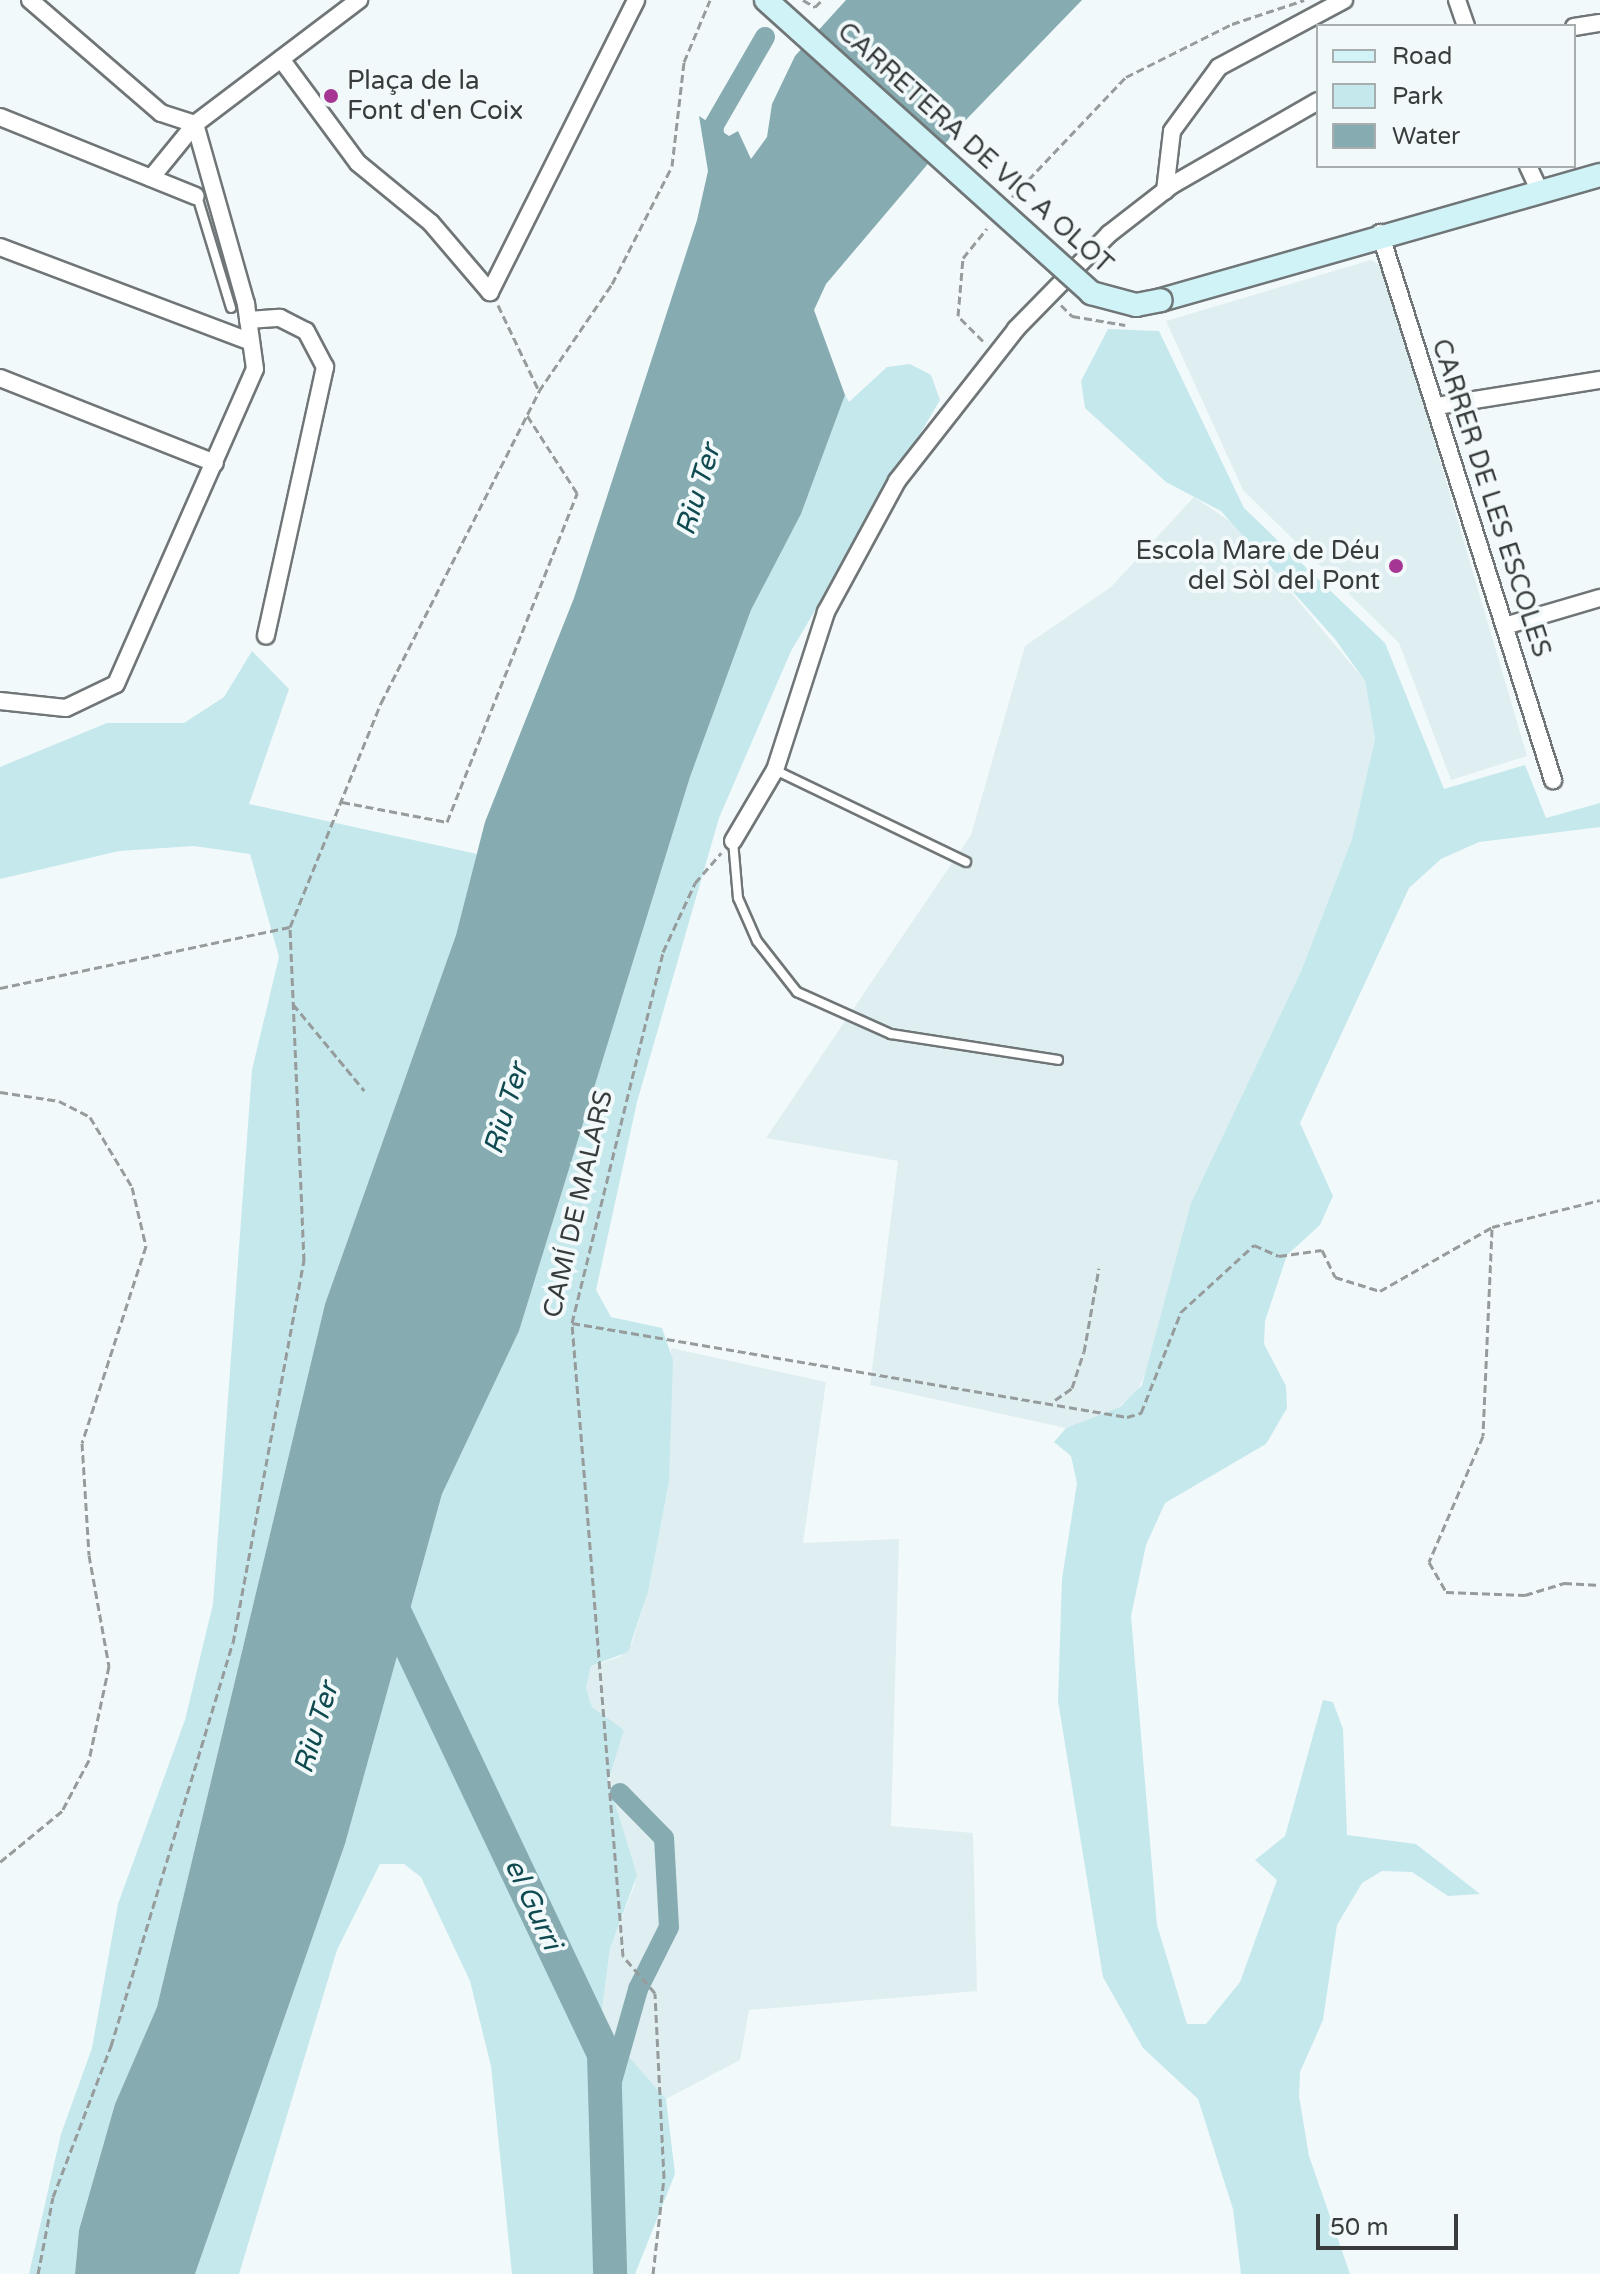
<!DOCTYPE html>
<meta charset="utf-8">
<style>
body{margin:0}
#map{position:relative;width:1600px;height:2274px;overflow:hidden;background:#f2f9fa;font-family:"Varela Round",sans-serif}
div>[style]{position:absolute}
.built>*{inset:0;background:#dfeef1}
.green>*{inset:0;background:#c5e8ed}
.water>*{inset:0;background:#86acb2}
.canal>*{height:20px;margin:-10px;padding:0 10px;transform-origin:10px;border-radius:10px;background:#86acb2}
.river>*{height:34px;margin:-17px;padding:0 17px;transform-origin:17px;border-radius:17px;background:#86acb2}
.path>*{height:3px;margin-top:-1.5px;transform-origin:0;background:repeating-linear-gradient(90deg,#969b9b 0 8px,transparent 0 12px)}
.roads{filter:drop-shadow(2px 0 #707677) drop-shadow(-2px 0 #707677) drop-shadow(0 2px #707677) drop-shadow(0 -2px #707677)}
.lane>*{height:8px;margin:-4px;padding:0 4px;transform-origin:4px;border-radius:4px;background:#fff}
.street>*{height:16px;margin:-8px;padding:0 8px;transform-origin:8px;border-radius:8px;background:#fff}
.secondary>*{height:22px;margin:-11px;padding:0 11px;transform-origin:11px;border-radius:11px;background:#d0f3f8}
.bridges{filter:drop-shadow(2px 0 #707677) drop-shadow(-2px 0 #707677) drop-shadow(0 2px #707677) drop-shadow(0 -2px #707677)}
.secondary-bridge>*{height:22px;margin:-11px;padding:0 11px;transform-origin:11px;border-radius:11px;background:#d0f3f8}
.dots>*{width:22px;height:22px;translate:-50% -50%;box-sizing:border-box;border:4px solid #f2f9fa;border-radius:50%}
span{translate:-50% -50%;white-space:nowrap;text-align:center;line-height:1.15;-webkit-text-stroke:8px #f2f9fa;paint-order:stroke}
.poi-label{font-size:26px;color:#393c3c}
.left{translate:0 -50%;text-align:left}
.right{translate:-100% -50%;text-align:right}
.street-label{font-size:26px;color:#393c3c}
.water-label{font-size:28px;color:#104a51;font-style:italic}
.legend{position:absolute;left:1316px;top:24px;width:260px;height:144px;box-sizing:border-box;background:#f2f9fa;border:2px solid #a8adae;margin:0;padding:10px 14px;list-style:none;font-size:24px;color:#393c3c}
.legend li{display:flex;align-items:center;gap:16px;height:40px}
.legend b{width:40px;border:2px solid #a8adae}
.scale{position:absolute;left:1316px;top:2214px;width:142px;height:36px;box-sizing:border-box;border:4px solid #393c3c;border-top:0;padding-left:10px;font-size:24px;line-height:28px;white-space:nowrap;color:#393c3c;-webkit-text-stroke:6px #f2f9fa;paint-order:stroke}
</style>
<div id="map">
<div class="built">
<div style="clip-path:polygon(1371px 260px,1383px 267px,1527px 756px,1451px 780px,1399px 643px,1243px 490px,1166px 321px)"></div>
<div style="clip-path:polygon(1194px 497px,1234px 524px,1365px 681px,1375px 740px,1352px 839px,1302px 969px,1191px 1203px,1154px 1356px,1136px 1393px,1113px 1411px,1066px 1428px,870px 1385px,898px 1161px,766px 1138px,971px 835px,1025px 646px,1111px 587px)"></div>
<div style="clip-path:polygon(671px 1348px,826px 1382px,803px 1543px,899px 1539px,891px 1826px,973px 1833px,977px 1991px,749px 2010px,740px 2060px,666px 2099px,600px 2024px,610px 1949px,635px 1884px,611px 1804px,608px 1719px,592px 1707px,586px 1688px,591px 1666px,620px 1657px,632px 1643px,648px 1592px,669px 1482px)"></div>
</div>
<div class="green">
<div style="clip-path:polygon(1108px 329px,1159px 331px,1244px 508px,1385px 643px,1444px 789px,1525px 765px,1546px 818px,1600px 803px,1600px 827px,1479px 842px,1441px 859px,1409px 888px,1300px 1123px,1333px 1196px,1320px 1225px,1287px 1255px,1265px 1321px,1264px 1344px,1286px 1386px,1287px 1408px,1266px 1444px,1165px 1503px,1146px 1545px,1131px 1616px,1157px 1925px,1187px 2024px,1206px 2024px,1240px 1982px,1277px 1880px,1255px 1860px,1285px 1836px,1323px 1700px,1333px 1702px,1343px 1729px,1347px 1835px,1416px 1844px,1480px 1894px,1448px 1896px,1412px 1872px,1382px 1871px,1362px 1883px,1337px 1925px,1323px 2020px,1300px 2072px,1299px 2096px,1309px 2156px,1350px 2274px,1241px 2274px,1233px 2209px,1198px 2099px,1143px 2048px,1103px 1977px,1058px 1701px,1062px 1579px,1077px 1483px,1071px 1456px,1054px 1442px,1066px 1428px,1120px 1407px,1142px 1385px,1191px 1203px,1302px 969px,1352px 839px,1375px 739px,1365px 681px,1335px 639px,1221px 511px,1166px 482px,1085px 408px,1081px 381px)"></div>
<div style="clip-path:polygon(910px 364px,931px 375px,940px 400px,791px 651px,719px 818px,637px 1102px,596px 1290px,611px 1317px,662px 1328px,673px 1360px,669px 1482px,648px 1592px,628px 1652px,591px 1666px,586px 1688px,592px 1707px,624px 1730px,608px 1781px,637px 1875px,610px 1949px,600px 2024px,666px 2099px,675px 2174px,635px 2274px,512px 2274px,491px 2066px,470px 1981px,421px 1877px,404px 1864px,380px 1864px,337px 1950px,239px 2274px,195px 2274px,345px 1844px,442px 1494px,519px 1331px,690px 777px,751px 610px,801px 514px,845px 395px,849px 402px,887px 367px)"></div>
<div style="clip-path:polygon(252px 651px,289px 689px,249px 804px,477px 854px,456px 935px,325px 1304px,157px 2007px,115px 2104px,79px 2230px,75px 2274px,29px 2274px,61px 2134px,92px 2048px,118px 1904px,185px 1720px,213px 1604px,252px 1070px,279px 957px,250px 854px,194px 846px,119px 851px,0 879px,0 767px,107px 723px,184px 723px,224px 697px)"></div>
</div>
<div class="water">
<div style="clip-path:polygon(846px 0,1082px 0,960px 126px,826px 284px,814px 310px,845px 395px,801px 514px,751px 610px,690px 777px,519px 1331px,442px 1494px,345px 1844px,195px 2274px,75px 2274px,79px 2230px,115px 2104px,157px 2007px,325px 1304px,456px 935px,485px 822px,574px 598px,697px 220px,708px 171px,699px 116px,729px 136px,738px 131px,751px 159px,767px 137px,772px 104px,795px 56px)"></div>
</div>
<div class="canal">
<div style="left:717px;top:152px;width:25px;rotate:-99deg"></div>
<div style="left:713px;top:127px;width:104px;rotate:-60deg"></div>
<div style="left:605px;top:2106px;width:122px;rotate:-74.2deg"></div>
<div style="left:638px;top:1989px;width:69px;rotate:-63.4deg"></div>
<div style="left:669px;top:1927px;width:89px;rotate:-93.2deg"></div>
<div style="left:664px;top:1838px;width:63px;rotate:-134.4deg"></div>
</div>
<div class="river">
<div style="left:383px;top:1588px;width:516px;rotate:64.63deg"></div>
<div style="left:604px;top:2054px;width:220px;rotate:88.4deg"></div>
</div>
<div class="path">
<div style="left:803px;top:0;width:14px;rotate:30deg"></div>
<div style="left:815px;top:7px;width:10px;rotate:-45deg"></div>
<div style="left:1012px;top:197px;width:166px;rotate:-46.5deg"></div>
<div style="left:1126px;top:77px;width:119px;rotate:-26.6deg"></div>
<div style="left:1232px;top:24px;width:76px;rotate:-18.4deg"></div>
<div style="left:498px;top:305px;width:95px;rotate:64.5deg"></div>
<div style="left:1061px;top:305px;width:16px;rotate:45deg"></div>
<div style="left:1072px;top:316px;width:54px;rotate:9.6deg"></div>
<div style="left:983px;top:341px;width:35px;rotate:-135deg"></div>
<div style="left:958px;top:316px;width:58px;rotate:-85.1deg"></div>
<div style="left:963px;top:258px;width:38px;rotate:-51deg"></div>
<div style="left:342px;top:802px;width:107px;rotate:10.8deg"></div>
<div style="left:447px;top:822px;width:354px;rotate:-68.4deg"></div>
<div style="left:577px;top:493px;width:93px;rotate:-122.7deg"></div>
<div style="left:0;top:988px;width:296px;rotate:-11.9deg"></div>
<div style="left:293px;top:1004px;width:112px;rotate:50.5deg"></div>
<div style="left:0;top:1092px;width:60px;rotate:8.7deg"></div>
<div style="left:59px;top:1101px;width:35px;rotate:27deg"></div>
<div style="left:90px;top:1117px;width:82px;rotate:59deg"></div>
<div style="left:132px;top:1187px;width:61px;rotate:76.7deg"></div>
<div style="left:146px;top:1246px;width:207px;rotate:108deg"></div>
<div style="left:82px;top:1443px;width:112px;rotate:86.4deg"></div>
<div style="left:89px;top:1555px;width:113px;rotate:79.8deg"></div>
<div style="left:109px;top:1666px;width:96px;rotate:102deg"></div>
<div style="left:89px;top:1760px;width:58px;rotate:117.9deg"></div>
<div style="left:62px;top:1811px;width:80px;rotate:140.6deg"></div>
<div style="left:1492px;top:1229px;width:207px;rotate:92.5deg"></div>
<div style="left:1483px;top:1436px;width:137px;rotate:113.2deg"></div>
<div style="left:1429px;top:1562px;width:34px;rotate:60deg"></div>
<div style="left:1446px;top:1592px;width:79px;rotate:2.2deg"></div>
<div style="left:1525px;top:1595px;width:41px;rotate:-17.1deg"></div>
<div style="left:1564px;top:1583px;width:36px;rotate:3deg"></div>
<div style="left:572px;top:1323px;width:563px;rotate:9.61deg"></div>
<div style="left:1127px;top:1417px;width:15px;rotate:-16deg"></div>
<div style="left:1141px;top:1413px;width:109px;rotate:-68.4deg"></div>
<div style="left:1181px;top:1312px;width:99px;rotate:-42.5deg"></div>
<div style="left:1254px;top:1245px;width:27px;rotate:24deg"></div>
<div style="left:1279px;top:1256px;width:43px;rotate:-7.9deg"></div>
<div style="left:1322px;top:1250px;width:30px;rotate:64deg"></div>
<div style="left:1335px;top:1277px;width:47px;rotate:17.3deg"></div>
<div style="left:1380px;top:1291px;width:129px;rotate:-29.7deg"></div>
<div style="left:1492px;top:1227px;width:111px;rotate:-14deg"></div>
<div style="left:1055px;top:1400px;width:21px;rotate:-35deg"></div>
<div style="left:1072px;top:1388px;width:38px;rotate:-72deg"></div>
<div style="left:1084px;top:1352px;width:85px;rotate:-79.9deg"></div>
<div style="left:38px;top:2274px;width:78px;rotate:-79deg"></div>
<div style="left:53px;top:2197px;width:162px;rotate:-69deg"></div>
<div style="left:111px;top:2046px;width:421px;rotate:-73.2deg"></div>
<div style="left:233px;top:1643px;width:389px;rotate:-79.5deg"></div>
<div style="left:304px;top:1261px;width:334px;rotate:-92.4deg"></div>
<div style="left:290px;top:927px;width:242px;rotate:-67.9deg"></div>
<div style="left:381px;top:703px;width:350px;rotate:-63.1deg"></div>
<div style="left:539px;top:391px;width:130px;rotate:-55.7deg"></div>
<div style="left:612px;top:284px;width:132px;rotate:-63deg"></div>
<div style="left:672px;top:166px;width:105px;rotate:-83.4deg"></div>
<div style="left:684px;top:62px;width:67px;rotate:-67.2deg"></div>
<div style="left:653px;top:2274px;width:97px;rotate:-83.5deg"></div>
<div style="left:664px;top:2178px;width:185px;rotate:-92.8deg"></div>
<div style="left:655px;top:1993px;width:49px;rotate:-130.9deg"></div>
<div style="left:623px;top:1956px;width:635px;rotate:-94.61deg"></div>
<div style="left:572px;top:1323px;width:382px;rotate:-76.2deg"></div>
<div style="left:663px;top:952px;width:76px;rotate:-65.1deg"></div>
<div style="left:695px;top:883px;width:40px;rotate:-49deg"></div>
</div>
<div class="roads">
<div class="lane">
<div style="left:197px;top:196px;width:117px;rotate:73.1deg"></div>
<div style="left:775px;top:770px;width:212px;rotate:25.7deg"></div>
<div style="left:733px;top:841px;width:57px;rotate:85deg"></div>
<div style="left:738px;top:898px;width:47px;rotate:66.2deg"></div>
<div style="left:757px;top:941px;width:65px;rotate:51.9deg"></div>
<div style="left:797px;top:992px;width:103px;rotate:24.1deg"></div>
<div style="left:891px;top:1034px;width:169px;rotate:8.8deg"></div>
</div>
<div class="street">
<div style="left:30px;top:0;width:173px;rotate:40.8deg"></div>
<div style="left:161px;top:113px;width:36px;rotate:18deg"></div>
<div style="left:1457px;top:0;width:28px;rotate:71deg"></div>
<div style="left:1574px;top:27px;width:26px;rotate:-9deg"></div>
<div style="left:281px;top:59px;width:129px;rotate:53.5deg"></div>
<div style="left:358px;top:163px;width:94px;rotate:39.4deg"></div>
<div style="left:431px;top:223px;width:91px;rotate:49.5deg"></div>
<div style="left:490px;top:292px;width:326px;rotate:-63.4deg"></div>
<div style="left:0;top:117px;width:211px;rotate:22deg"></div>
<div style="left:1528px;top:166px;width:26px;rotate:65deg"></div>
<div style="left:151px;top:178px;width:70px;rotate:-50.8deg"></div>
<div style="left:195px;top:124px;width:206px;rotate:-37.1deg"></div>
<div style="left:1165px;top:191px;width:60px;rotate:-83.3deg"></div>
<div style="left:1172px;top:131px;width:79px;rotate:-53.7deg"></div>
<div style="left:1219px;top:67px;width:142px;rotate:-28.2deg"></div>
<div style="left:1380px;top:233px;width:574px;rotate:72.45deg"></div>
<div style="left:0;top:247px;width:268px;rotate:20.7deg"></div>
<div style="left:248px;top:320px;width:32px;rotate:-4deg"></div>
<div style="left:280px;top:318px;width:29px;rotate:27deg"></div>
<div style="left:306px;top:331px;width:41px;rotate:62.2deg"></div>
<div style="left:325px;top:367px;width:275px;rotate:102.4deg"></div>
<div style="left:0;top:378px;width:231px;rotate:21.6deg"></div>
<div style="left:1437px;top:406px;width:165px;rotate:-9.1deg"></div>
<div style="left:1508px;top:625px;width:96px;rotate:-16.4deg"></div>
<div style="left:0;top:701px;width:66px;rotate:6.1deg"></div>
<div style="left:66px;top:708px;width:55px;rotate:-25.6deg"></div>
<div style="left:116px;top:684px;width:344px;rotate:-66.2deg"></div>
<div style="left:255px;top:369px;width:66px;rotate:-97.9deg"></div>
<div style="left:246px;top:304px;width:187px;rotate:-105.8deg"></div>
<div style="left:733px;top:841px;width:82px;rotate:-59.4deg"></div>
<div style="left:775px;top:770px;width:166px;rotate:-72.1deg"></div>
<div style="left:826px;top:612px;width:149px;rotate:-61.5deg"></div>
<div style="left:897px;top:481px;width:193px;rotate:-51.9deg"></div>
<div style="left:1016px;top:329px;width:133px;rotate:-45.6deg"></div>
<div style="left:1109px;top:234px;width:80px;rotate:-37.9deg"></div>
<div style="left:1172px;top:185px;width:168px;rotate:-29.9deg"></div>
</div>
<div class="secondary">
<div style="left:1161px;top:300px;width:456px;rotate:-15.9deg"></div>
</div>
</div>
<div class="bridges">
<div class="secondary-bridge">
<div style="left:766px;top:0;width:438px;rotate:42deg"></div>
<div style="left:1091px;top:293px;width:47px;rotate:14.9deg"></div>
<div style="left:1136px;top:305px;width:25px;rotate:-11deg"></div>
</div>
</div>
<div class="dots">
<div style="left:331px;top:96px;background:#a53693"></div>
<div style="left:1396px;top:566px;background:#a53693"></div>
</div>
<div class="poi-label">
<span class="left" style="left:347px;top:96px">Plaça de la<br>Font d'en Coix</span>
<span class="right" style="left:1380px;top:566px">Escola Mare de Déu<br>del Sòl del Pont</span>
</div>
<div class="street-label">
<span style="left:975px;top:148px;rotate:42deg">CARRETERA DE VIC A OLOT</span>
<span style="left:1491px;top:498px;rotate:72deg">CARRER DE LES ESCOLES</span>
<span style="left:578px;top:1204px;rotate:-77deg">CAMÍ DE MALARS</span>
</div>
<div class="water-label">
<span style="left:698px;top:490px;rotate:-73deg">Riu Ter</span>
<span style="left:506px;top:1109px;rotate:-73deg">Riu Ter</span>
<span style="left:316px;top:1728px;rotate:-73deg">Riu Ter</span>
<span style="left:533px;top:1904px;rotate:65deg">el Gurri</span>
</div>
<ul class="legend">
<li><b style="height:10px;background:#d0f3f8"></b>Road</li>
<li><b style="height:22px;background:#c5e8ed"></b>Park</li>
<li><b style="height:22px;background:#86acb2"></b>Water</li>
</ul>
<div class="scale">50 m</div>
</div>
